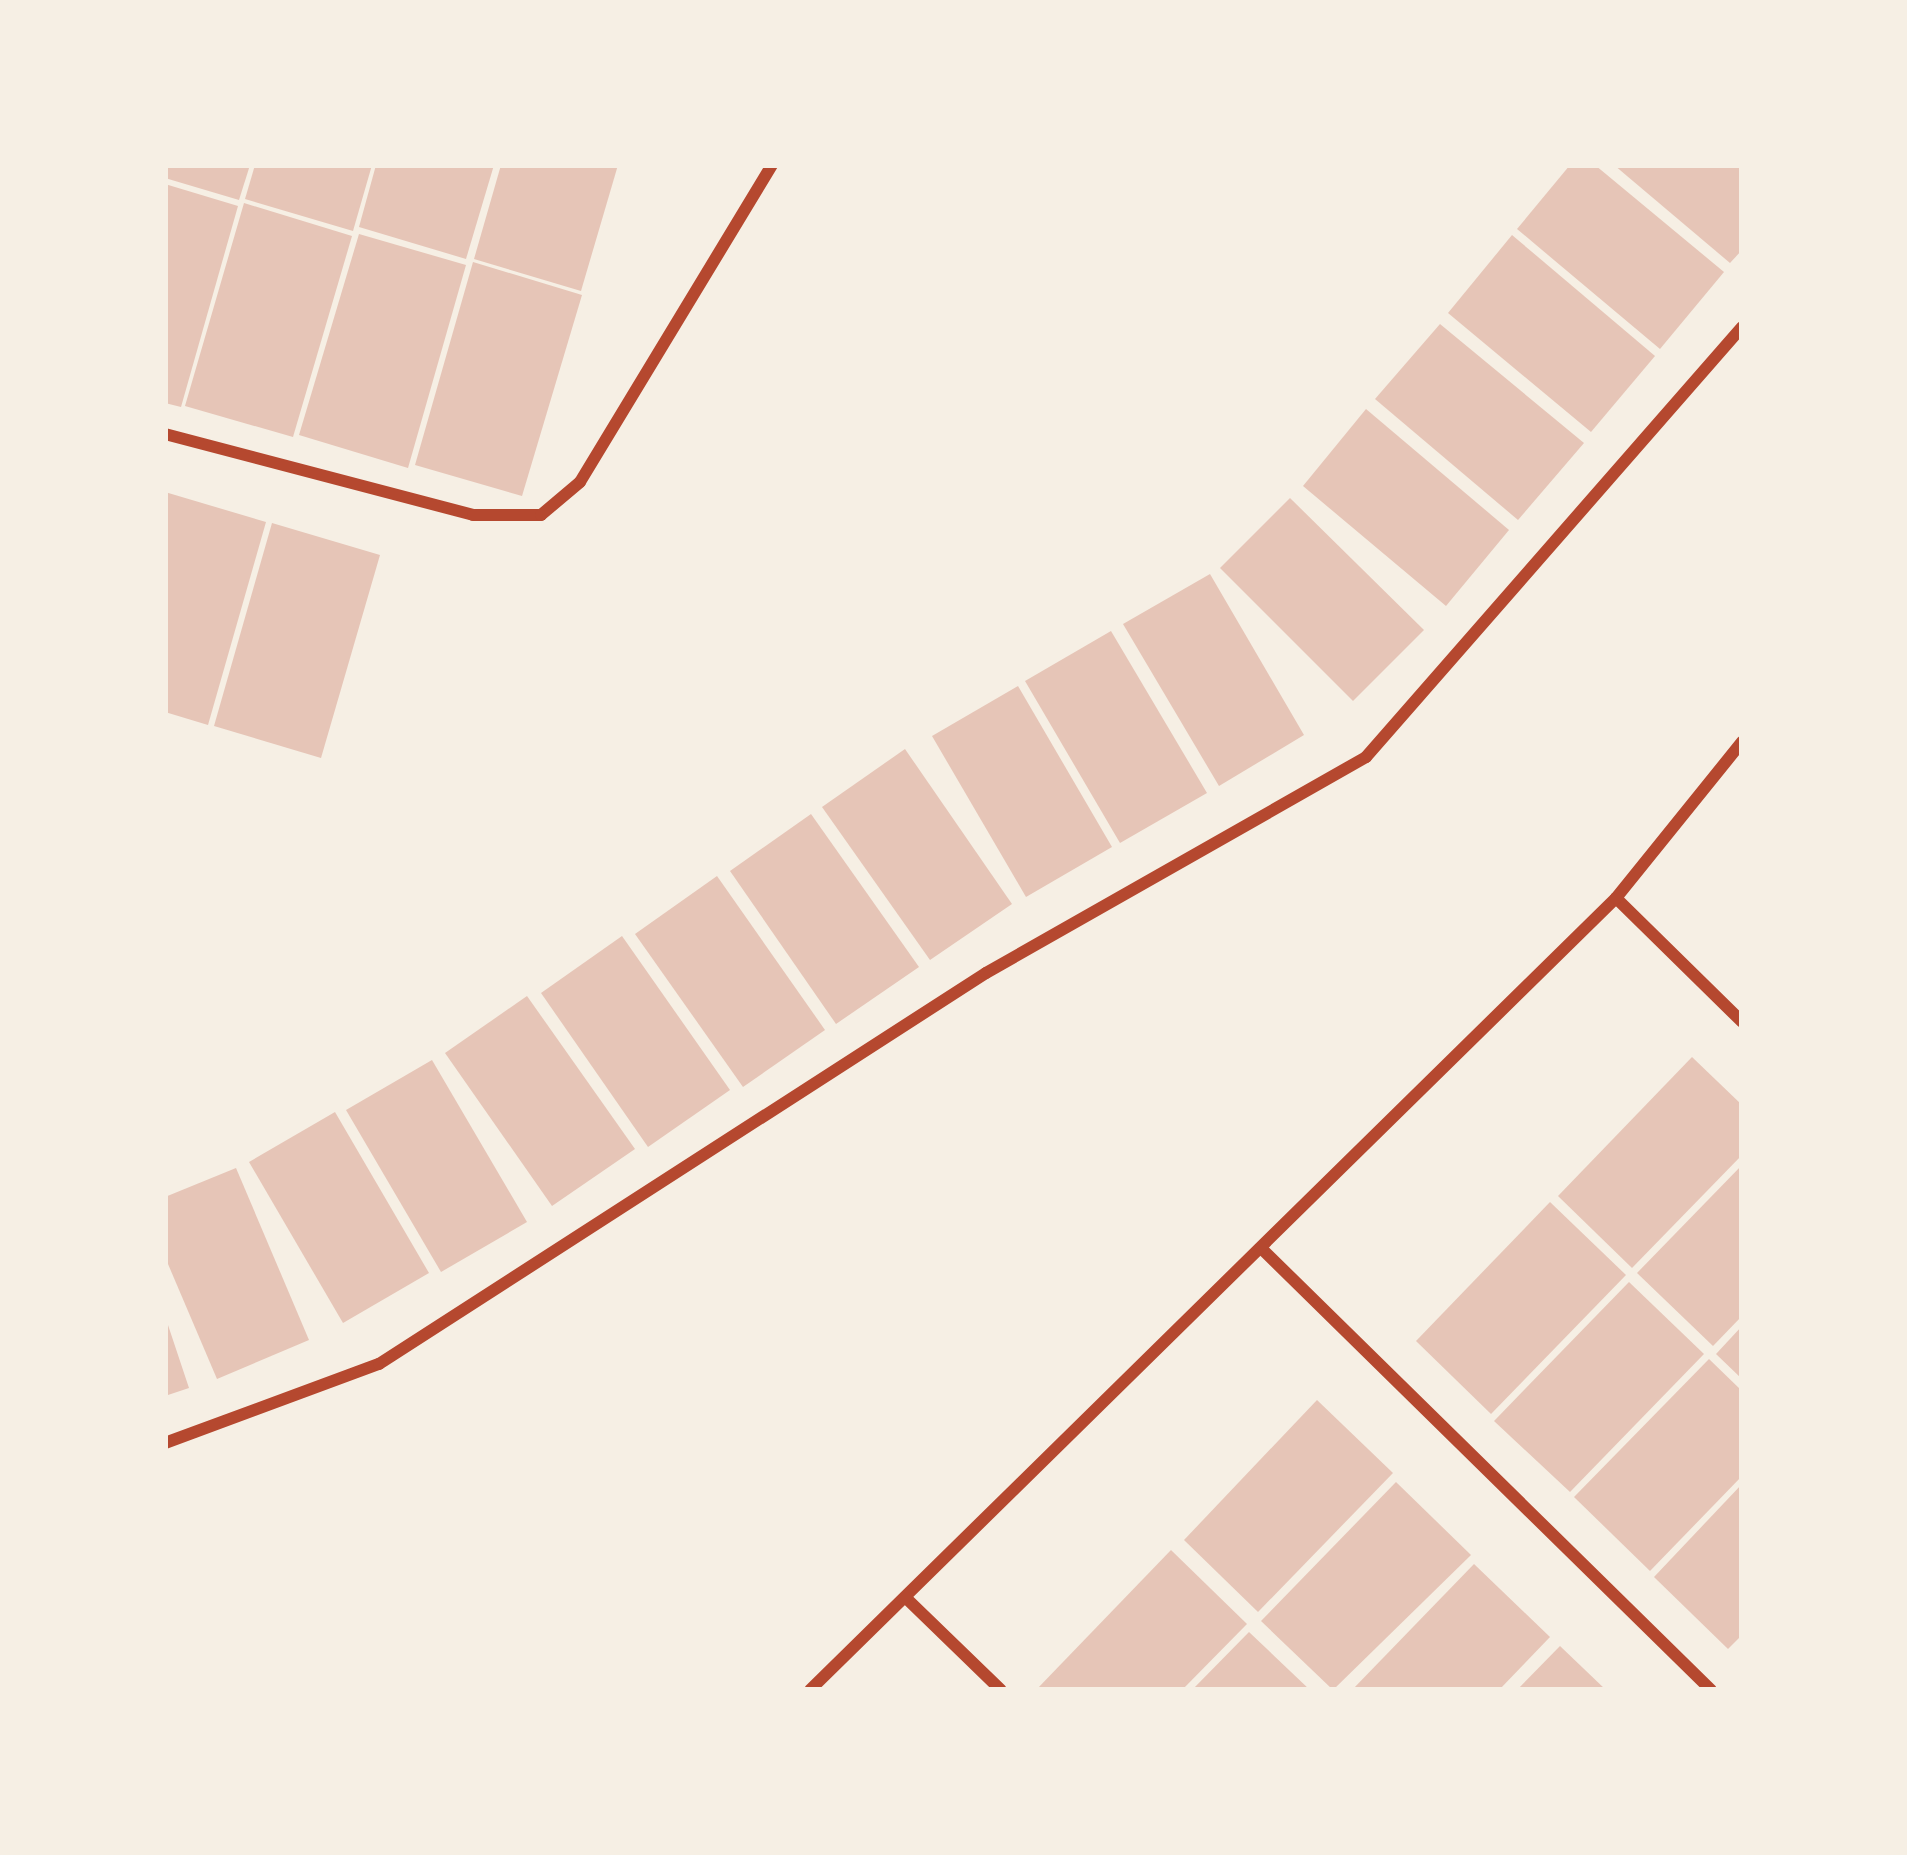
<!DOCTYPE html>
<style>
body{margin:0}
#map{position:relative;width:1907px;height:1855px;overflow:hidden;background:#f6efe4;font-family:Manrope,sans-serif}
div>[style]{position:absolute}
.building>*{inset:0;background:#e6c5b7}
.minor>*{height:12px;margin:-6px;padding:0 6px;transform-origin:6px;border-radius:6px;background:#b5482f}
span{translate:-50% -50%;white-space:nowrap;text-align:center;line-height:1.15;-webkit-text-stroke:12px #f6efe4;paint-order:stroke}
.frame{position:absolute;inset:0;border:168px solid #f6efe4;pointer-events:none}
</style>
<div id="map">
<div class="building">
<div style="clip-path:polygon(165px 165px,250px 165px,239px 200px,165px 178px)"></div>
<div style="clip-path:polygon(255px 165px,372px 165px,353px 231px,245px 199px)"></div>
<div style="clip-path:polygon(376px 165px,494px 165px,466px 259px,359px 227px)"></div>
<div style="clip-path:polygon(501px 165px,618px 165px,581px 291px,474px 259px)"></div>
<div style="clip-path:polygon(1570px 165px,1595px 165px,1724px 272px,1660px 349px,1517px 229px)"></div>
<div style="clip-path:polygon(1614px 165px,1742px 165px,1742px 250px,1730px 263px)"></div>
<div style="clip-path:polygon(165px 184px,238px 206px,181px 407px,165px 403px)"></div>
<div style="clip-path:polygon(244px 203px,352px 236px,293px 437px,185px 406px)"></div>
<div style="clip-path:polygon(359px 234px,466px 265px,408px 468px,299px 435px)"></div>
<div style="clip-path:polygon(1512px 235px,1655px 356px,1591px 432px,1448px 313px)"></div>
<div style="clip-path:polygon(473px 262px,582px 295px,522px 496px,415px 465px)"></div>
<div style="clip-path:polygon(1440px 324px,1584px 443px,1518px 520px,1375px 399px)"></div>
<div style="clip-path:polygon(1366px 409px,1509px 530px,1446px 606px,1303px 486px)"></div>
<div style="clip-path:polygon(165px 492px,266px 522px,208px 725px,165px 712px)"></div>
<div style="clip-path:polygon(1290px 498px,1424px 630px,1353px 701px,1220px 568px)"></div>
<div style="clip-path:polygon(272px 523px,380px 555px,321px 758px,214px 726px)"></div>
<div style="clip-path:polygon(1210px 574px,1304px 735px,1219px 786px,1123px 624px)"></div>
<div style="clip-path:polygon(1111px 631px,1207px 793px,1120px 843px,1025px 681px)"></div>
<div style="clip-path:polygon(1018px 686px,1112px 847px,1026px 897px,932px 736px)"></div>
<div style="clip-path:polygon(905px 749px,1012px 904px,930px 960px,822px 807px)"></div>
<div style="clip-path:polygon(811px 814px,919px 967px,836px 1024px,730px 871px)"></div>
<div style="clip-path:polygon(717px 876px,825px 1030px,743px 1087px,635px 934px)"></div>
<div style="clip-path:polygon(622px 936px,730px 1090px,648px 1147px,541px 993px)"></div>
<div style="clip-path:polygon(527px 996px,635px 1149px,552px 1206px,445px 1053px)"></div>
<div style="clip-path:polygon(1692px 1057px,1742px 1105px,1742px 1155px,1632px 1268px,1558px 1196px)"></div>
<div style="clip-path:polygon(432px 1060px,527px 1222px,441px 1272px,346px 1110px)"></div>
<div style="clip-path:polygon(335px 1112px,429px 1273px,343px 1323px,249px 1162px)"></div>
<div style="clip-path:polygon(1742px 1165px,1742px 1316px,1713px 1346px,1637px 1273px)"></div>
<div style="clip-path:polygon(236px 1168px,309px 1340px,217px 1379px,165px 1257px,165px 1197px)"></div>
<div style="clip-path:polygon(1550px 1202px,1626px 1275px,1491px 1414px,1416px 1341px)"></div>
<div style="clip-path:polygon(1629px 1282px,1704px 1354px,1570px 1492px,1494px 1421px)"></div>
<div style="clip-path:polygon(165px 1316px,189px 1388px,165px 1396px)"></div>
<div style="clip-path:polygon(1742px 1326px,1742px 1379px,1716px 1354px)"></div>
<div style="clip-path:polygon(1709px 1359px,1742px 1391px,1742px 1476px,1650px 1571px,1574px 1497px)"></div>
<div style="clip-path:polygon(1317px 1400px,1393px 1473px,1258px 1612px,1184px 1540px)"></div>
<div style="clip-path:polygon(1396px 1482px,1471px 1555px,1333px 1690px,1261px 1621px)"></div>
<div style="clip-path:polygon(1742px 1484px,1742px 1635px,1728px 1649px,1654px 1577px)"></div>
<div style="clip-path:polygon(1171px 1550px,1247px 1624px,1182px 1690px,1036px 1690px)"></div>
<div style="clip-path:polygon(1474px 1564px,1550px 1637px,1499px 1690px,1352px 1690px)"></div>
<div style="clip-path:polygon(1249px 1632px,1310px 1690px,1192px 1690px)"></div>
<div style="clip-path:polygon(1560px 1646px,1606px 1690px,1517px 1690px)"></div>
</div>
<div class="minor">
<div style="left:165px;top:434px;width:318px;rotate:14.7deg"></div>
<div style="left:473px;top:515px;width:68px"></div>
<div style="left:541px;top:515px;width:51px;rotate:-40.2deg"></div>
<div style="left:580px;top:482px;width:371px;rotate:-58.8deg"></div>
<div style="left:1616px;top:898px;width:177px;rotate:44.5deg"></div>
<div style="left:1263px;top:1250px;width:628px;rotate:44.48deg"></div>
<div style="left:165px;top:1443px;width:228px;rotate:-20.3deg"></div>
<div style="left:379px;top:1364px;width:722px;rotate:-32.79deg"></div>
<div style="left:986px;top:973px;width:437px;rotate:-29.6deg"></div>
<div style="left:1366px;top:757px;width:571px;rotate:-48.83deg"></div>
<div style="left:906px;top:1598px;width:132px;rotate:44.1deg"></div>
<div style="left:810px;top:1690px;width:1130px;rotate:-44.5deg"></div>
<div style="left:1616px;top:898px;width:201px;rotate:-51.1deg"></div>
</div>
<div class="frame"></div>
</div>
